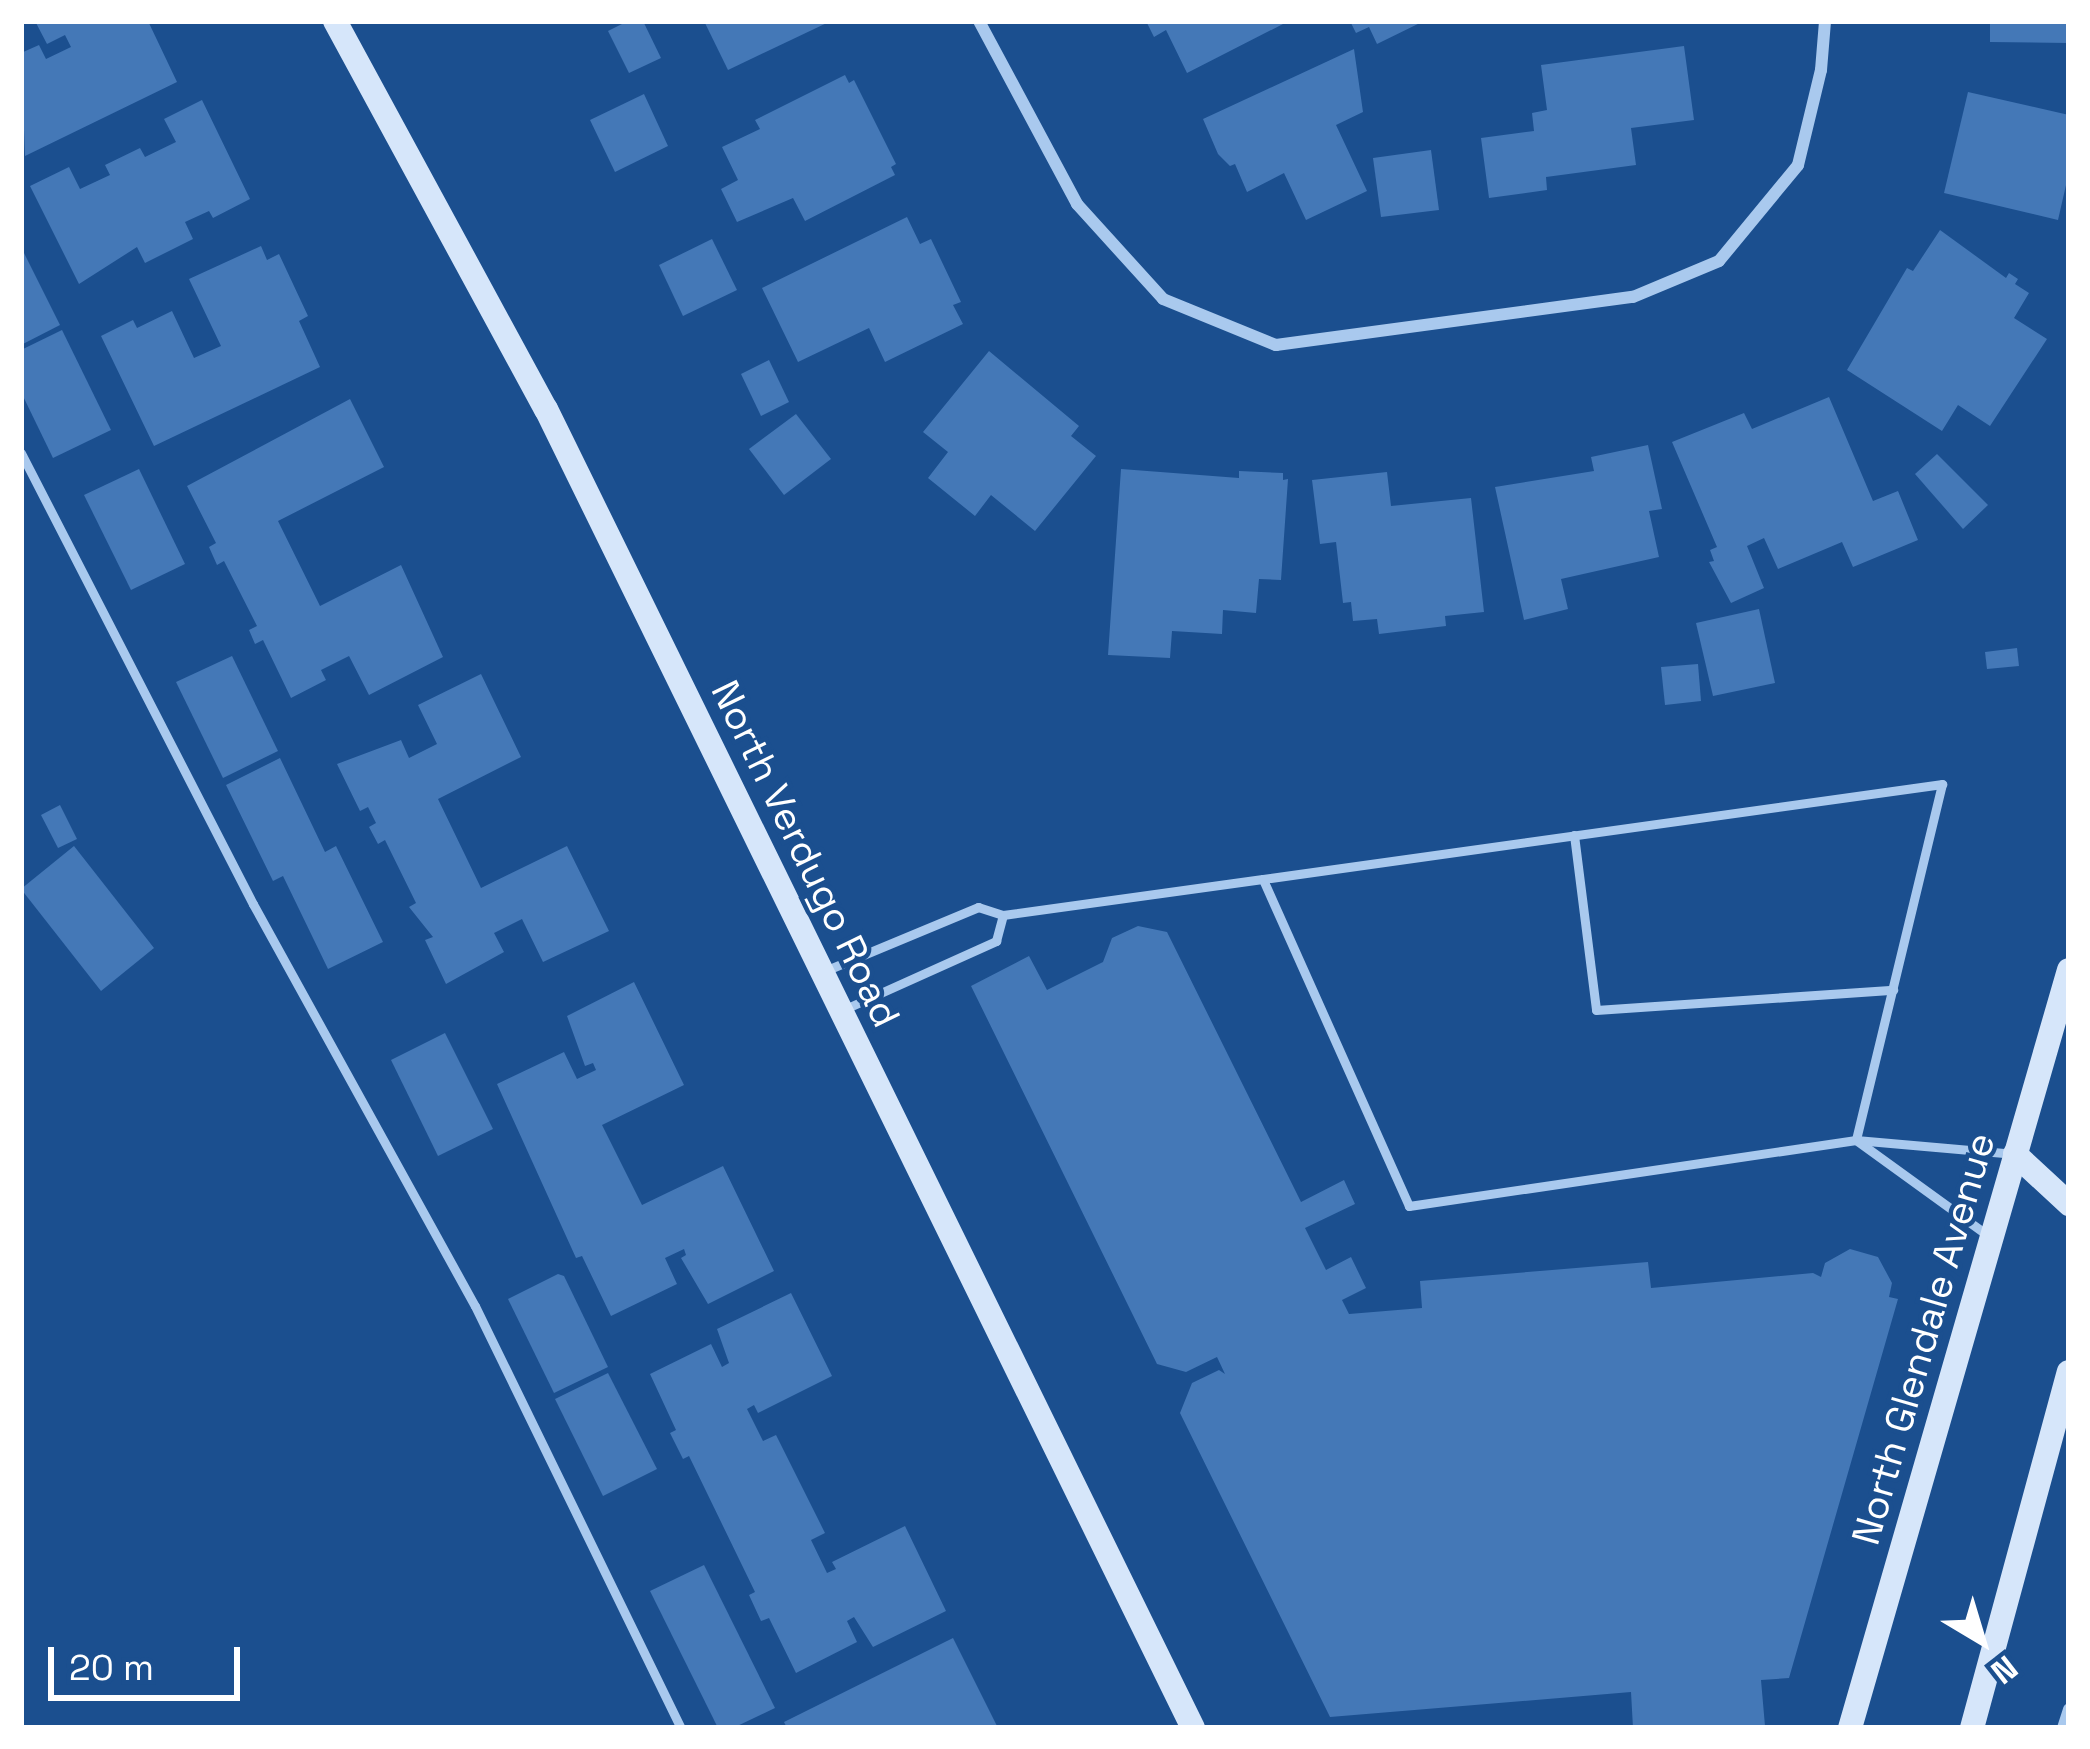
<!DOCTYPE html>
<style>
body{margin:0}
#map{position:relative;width:2090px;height:1749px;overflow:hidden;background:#1b4f8f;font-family:"Space Grotesk",sans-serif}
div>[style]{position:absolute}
.building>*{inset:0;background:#4478b7}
.lane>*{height:9px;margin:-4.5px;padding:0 4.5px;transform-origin:4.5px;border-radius:4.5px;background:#a9c9ee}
.street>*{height:12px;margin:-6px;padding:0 6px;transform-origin:6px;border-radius:6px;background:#a9c9ee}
.secondary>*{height:24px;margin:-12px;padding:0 12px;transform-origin:12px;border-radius:12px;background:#d6e6fa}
span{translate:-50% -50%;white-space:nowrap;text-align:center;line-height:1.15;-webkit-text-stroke:9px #1b4f8f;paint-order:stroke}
.street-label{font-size:39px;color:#fff}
.frame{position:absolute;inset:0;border:24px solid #fff;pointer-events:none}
.north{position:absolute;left:1922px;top:1581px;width:120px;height:120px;-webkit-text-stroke:9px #1b4f8f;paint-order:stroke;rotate:142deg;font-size:33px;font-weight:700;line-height:48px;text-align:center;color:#fff}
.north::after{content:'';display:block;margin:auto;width:42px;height:54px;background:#fff;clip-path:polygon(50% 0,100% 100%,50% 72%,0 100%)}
.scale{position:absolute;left:48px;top:1647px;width:192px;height:54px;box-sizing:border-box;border:6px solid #fff;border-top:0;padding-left:15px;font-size:36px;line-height:42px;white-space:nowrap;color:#fff;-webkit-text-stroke:9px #1b4f8f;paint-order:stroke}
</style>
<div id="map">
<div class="building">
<div style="clip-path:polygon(35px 21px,148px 21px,177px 82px,25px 156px,21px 53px,39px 45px,46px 59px,71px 47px,65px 35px,47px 44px)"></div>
<div style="clip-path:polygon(628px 21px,643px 21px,661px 58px,629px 73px,608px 31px)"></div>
<div style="clip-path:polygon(704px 21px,831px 21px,728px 70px)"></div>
<div style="clip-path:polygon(1146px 21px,1281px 21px,1283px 24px,1187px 73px,1166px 30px,1154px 37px)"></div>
<div style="clip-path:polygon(1350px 21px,1424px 21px,1377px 44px,1369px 27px,1356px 33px)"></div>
<div style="clip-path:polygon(1990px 21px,2069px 21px,2069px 43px,1990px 42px)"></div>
<div style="clip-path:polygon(1684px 46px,1694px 120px,1631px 128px,1636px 165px,1546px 177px,1547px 190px,1489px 198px,1481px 138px,1534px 131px,1532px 113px,1547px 110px,1541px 65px)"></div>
<div style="clip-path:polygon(1354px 49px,1363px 112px,1336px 125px,1367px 191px,1306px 220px,1284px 173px,1247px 192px,1235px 164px,1230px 166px,1218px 154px,1203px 119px)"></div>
<div style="clip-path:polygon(845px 75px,849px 83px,854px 80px,896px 164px,891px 167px,895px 175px,805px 221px,793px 198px,737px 222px,721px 189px,738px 180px,722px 147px,760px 129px,755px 120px)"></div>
<div style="clip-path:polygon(1968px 92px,2069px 115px,2069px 172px,2058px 220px,1944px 193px)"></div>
<div style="clip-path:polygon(644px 94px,668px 146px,615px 172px,590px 120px)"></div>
<div style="clip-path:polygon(202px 100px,250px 199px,213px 218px,209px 211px,185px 222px,193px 239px,145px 263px,137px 247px,79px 284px,30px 186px,69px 167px,80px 189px,110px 175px,105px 165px,140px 148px,145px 157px,176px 142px,164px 119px)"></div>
<div style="clip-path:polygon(1431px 150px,1439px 210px,1381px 217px,1373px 158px)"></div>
<div style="clip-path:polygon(907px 217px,920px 244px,931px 239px,961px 302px,953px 305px,963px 324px,885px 362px,869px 328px,798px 362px,762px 288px)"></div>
<div style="clip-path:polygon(1940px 230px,2006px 278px,2009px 273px,2018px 279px,2015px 284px,2029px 293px,2014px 318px,2047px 339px,1990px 426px,1958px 405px,1942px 431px,1847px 370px,1907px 268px,1913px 271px)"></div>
<div style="clip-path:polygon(712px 239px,737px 290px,683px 316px,659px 265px)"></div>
<div style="clip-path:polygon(261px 246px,267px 260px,279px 254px,308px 316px,299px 321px,320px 367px,154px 446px,101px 336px,133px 320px,137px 328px,172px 311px,194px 358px,221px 346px,189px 279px)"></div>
<div style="clip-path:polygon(21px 247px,60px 325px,21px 345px)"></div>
<div style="clip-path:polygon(62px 330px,111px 430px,53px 458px,21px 392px,21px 350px)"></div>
<div style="clip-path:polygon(989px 351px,1079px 426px,1071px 436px,1096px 456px,1035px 531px,991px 495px,975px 516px,928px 478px,948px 452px,923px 432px)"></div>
<div style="clip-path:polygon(769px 360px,789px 402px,761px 416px,741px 374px)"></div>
<div style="clip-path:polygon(1829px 397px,1873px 501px,1898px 491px,1918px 540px,1853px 567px,1842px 542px,1778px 569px,1764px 538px,1747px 546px,1764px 588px,1731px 603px,1709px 562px,1714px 561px,1710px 550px,1717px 547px,1672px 442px,1744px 413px,1752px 429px)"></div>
<div style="clip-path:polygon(350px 399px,384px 467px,278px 521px,320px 606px,401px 565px,443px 657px,369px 695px,349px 656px,321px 670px,326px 680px,291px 698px,263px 640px,255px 644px,249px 630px,257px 626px,224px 561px,217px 565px,209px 547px,216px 543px,187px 486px)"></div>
<div style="clip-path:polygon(796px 414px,831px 459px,784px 495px,749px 449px)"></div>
<div style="clip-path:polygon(1648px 445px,1662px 509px,1649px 511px,1659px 557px,1561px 579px,1568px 609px,1524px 620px,1495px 487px,1594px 471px,1591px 457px)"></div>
<div style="clip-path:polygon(1937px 454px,1988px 505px,1963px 529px,1915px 474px)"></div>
<div style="clip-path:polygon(139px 469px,185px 564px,131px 590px,84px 495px)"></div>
<div style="clip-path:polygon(1121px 469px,1239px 478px,1239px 471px,1283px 473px,1283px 480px,1288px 479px,1281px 580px,1259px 579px,1256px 613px,1223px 610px,1222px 634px,1172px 631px,1170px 658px,1108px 655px)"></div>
<div style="clip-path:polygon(1387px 472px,1391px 506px,1471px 498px,1484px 612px,1445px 616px,1446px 626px,1379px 634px,1377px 619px,1353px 621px,1351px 602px,1343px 603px,1336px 542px,1320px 544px,1312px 480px)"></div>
<div style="clip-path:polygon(1759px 609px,1775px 683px,1713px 696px,1696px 623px)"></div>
<div style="clip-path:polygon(2017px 648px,2019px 666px,1987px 669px,1985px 652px)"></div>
<div style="clip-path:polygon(232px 656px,278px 751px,223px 778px,176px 682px)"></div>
<div style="clip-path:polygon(1698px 664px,1701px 701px,1665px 705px,1661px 667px)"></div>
<div style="clip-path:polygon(481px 674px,521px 757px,438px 799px,481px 888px,567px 846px,609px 931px,543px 962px,522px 919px,494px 933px,504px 952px,446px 984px,425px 940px,433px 937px,409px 907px,416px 903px,385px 840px,378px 844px,369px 827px,376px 823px,368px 807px,360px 811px,337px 764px,401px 740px,409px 758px,437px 744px,418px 705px)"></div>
<div style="clip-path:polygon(280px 758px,325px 852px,336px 846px,383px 942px,328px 969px,283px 876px,273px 881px,226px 785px)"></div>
<div style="clip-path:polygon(60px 805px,77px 839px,58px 848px,41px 815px)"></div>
<div style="clip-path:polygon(74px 846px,154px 948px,101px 991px,21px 889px)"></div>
<div style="clip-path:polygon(1138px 926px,1167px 932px,1301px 1202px,1344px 1180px,1355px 1204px,1305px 1228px,1326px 1270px,1351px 1257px,1366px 1288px,1342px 1300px,1349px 1314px,1422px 1308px,1420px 1281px,1648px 1262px,1651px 1288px,1813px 1273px,1821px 1277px,1825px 1263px,1850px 1249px,1878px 1257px,1892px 1283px,1889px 1297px,1898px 1299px,1789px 1678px,1761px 1680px,1765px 1726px,1633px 1728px,1631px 1692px,1330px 1717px,1180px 1413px,1192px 1383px,1219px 1370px,1225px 1374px,1217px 1357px,1186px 1372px,1157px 1364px,971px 986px,1029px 956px,1047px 990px,1103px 962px,1112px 938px)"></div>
<div style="clip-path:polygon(634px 982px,684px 1085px,602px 1125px,642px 1205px,723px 1166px,774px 1271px,708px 1304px,681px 1258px,686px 1255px,684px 1249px,665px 1258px,677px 1284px,611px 1316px,582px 1256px,576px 1258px,497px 1084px,564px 1052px,577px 1079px,596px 1070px,593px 1063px,585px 1066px,567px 1016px)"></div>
<div style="clip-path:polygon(445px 1033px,493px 1129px,438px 1156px,391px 1060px)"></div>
<div style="clip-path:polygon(558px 1274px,564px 1276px,608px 1367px,554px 1393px,508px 1299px)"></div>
<div style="clip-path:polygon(791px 1293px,832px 1376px,758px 1413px,754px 1405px,747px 1409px,763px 1441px,776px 1435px,825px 1533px,811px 1540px,827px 1573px,836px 1569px,832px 1562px,905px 1526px,946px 1611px,873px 1647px,854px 1617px,847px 1621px,857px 1642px,796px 1673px,769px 1618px,761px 1621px,749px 1595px,755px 1592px,689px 1456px,683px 1459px,670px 1433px,676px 1430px,650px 1374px,711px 1344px,722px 1367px,729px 1363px,717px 1329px)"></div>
<div style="clip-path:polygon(608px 1373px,657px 1469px,603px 1496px,555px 1399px)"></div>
<div style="clip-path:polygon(704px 1565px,775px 1708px,733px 1728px,718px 1728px,650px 1591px)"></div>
<div style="clip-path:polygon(953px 1638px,998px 1728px,787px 1728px,784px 1722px)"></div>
</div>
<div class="lane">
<div style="left:21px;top:453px;width:507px;rotate:62.78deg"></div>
<div style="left:253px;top:904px;width:459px;rotate:61.1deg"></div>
<div style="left:475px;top:1306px;width:470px;rotate:64deg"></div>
<div style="left:1574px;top:835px;width:176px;rotate:82.8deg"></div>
<div style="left:1596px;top:1010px;width:298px;rotate:-3.9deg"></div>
<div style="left:827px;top:970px;width:164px;rotate:-22.6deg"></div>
<div style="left:978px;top:907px;width:26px;rotate:18deg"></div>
<div style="left:1003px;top:915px;width:262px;rotate:-7.9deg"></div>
<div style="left:1263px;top:879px;width:686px;rotate:-7.96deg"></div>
<div style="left:1942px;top:784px;width:366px;rotate:103.6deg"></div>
<div style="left:1856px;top:1140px;width:452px;rotate:171.6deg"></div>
<div style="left:1409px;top:1206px;width:358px;rotate:-114.1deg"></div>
<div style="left:845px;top:1009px;width:166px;rotate:-24.2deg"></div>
<div style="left:996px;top:941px;width:27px;rotate:-75deg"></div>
<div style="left:1990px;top:1237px;width:165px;rotate:-144.1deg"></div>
<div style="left:1856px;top:1140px;width:160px;rotate:5deg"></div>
</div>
<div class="street">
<div style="left:979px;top:21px;width:208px;rotate:61.8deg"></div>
<div style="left:1077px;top:204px;width:128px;rotate:47.8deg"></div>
<div style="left:1163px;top:299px;width:122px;rotate:22.2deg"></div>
<div style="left:1276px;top:345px;width:360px;rotate:-7.7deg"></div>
<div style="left:1633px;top:297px;width:93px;rotate:-22.7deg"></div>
<div style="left:1719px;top:261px;width:124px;rotate:-50.5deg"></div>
<div style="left:1798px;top:165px;width:98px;rotate:-76.4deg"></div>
<div style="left:1821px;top:70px;width:49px;rotate:-85.3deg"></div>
<div style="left:2063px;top:1728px;width:20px;rotate:-72deg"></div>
</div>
<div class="secondary">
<div style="left:335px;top:21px;width:442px;rotate:61.5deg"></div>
<div style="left:546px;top:409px;width:1469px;rotate:63.87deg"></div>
<div style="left:2015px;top:1154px;width:74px;rotate:42.8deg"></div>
<div style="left:1850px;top:1728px;width:789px;rotate:-73.89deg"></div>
<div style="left:1972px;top:1728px;width:369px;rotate:-74.8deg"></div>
</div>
<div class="street-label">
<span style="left:805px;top:854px;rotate:64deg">North Verdugo Road</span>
<span style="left:1924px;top:1339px;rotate:-74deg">North Glendale Avenue</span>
</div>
<div class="frame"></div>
<div class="north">N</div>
<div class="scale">20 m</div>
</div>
